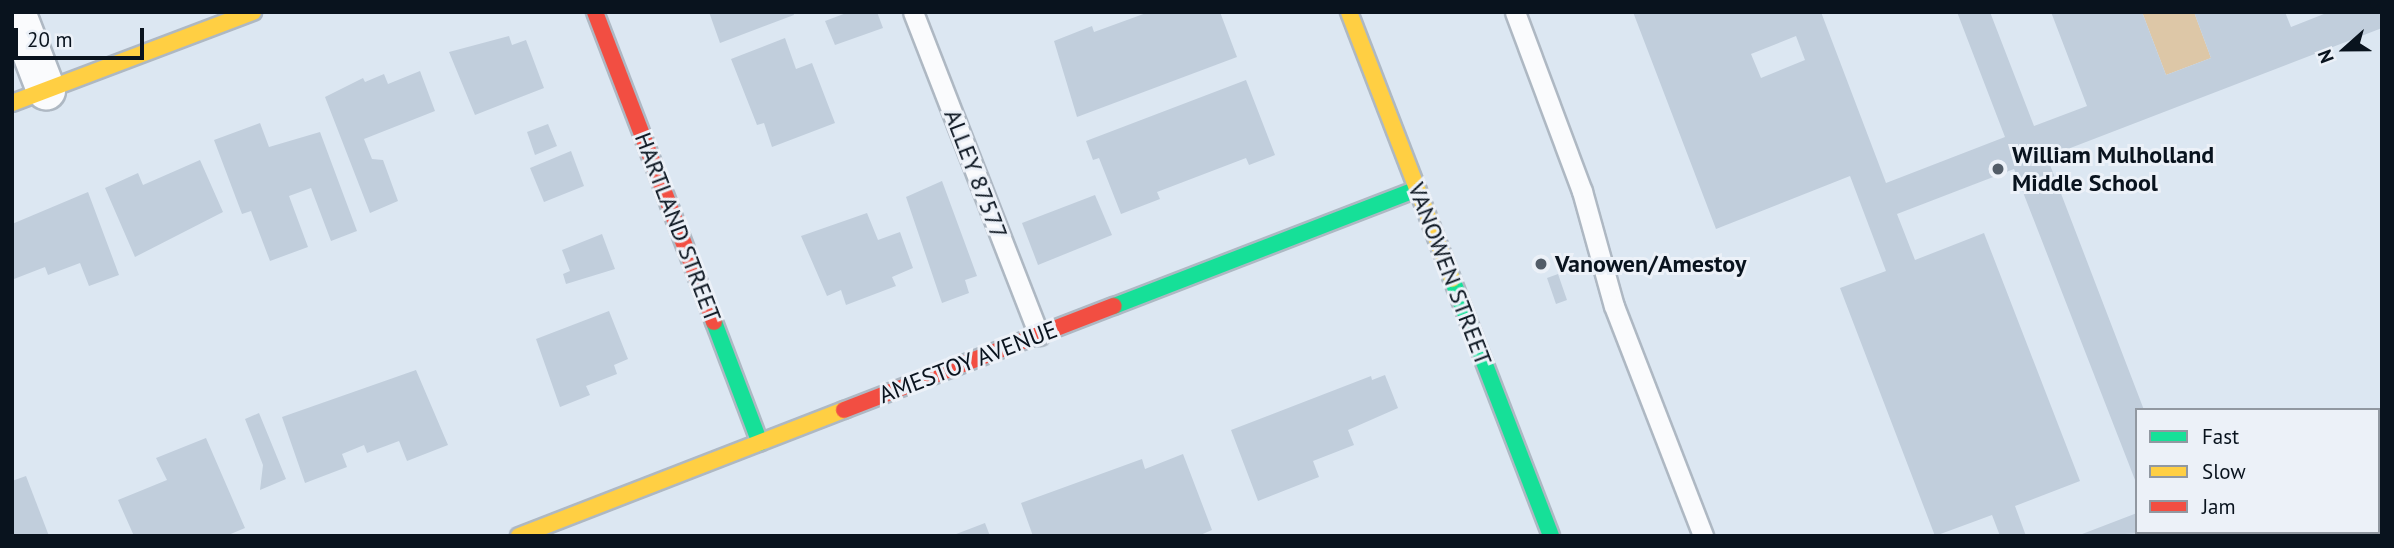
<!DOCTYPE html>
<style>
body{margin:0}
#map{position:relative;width:2394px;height:548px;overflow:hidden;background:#dce7f2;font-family:"PT Sans",sans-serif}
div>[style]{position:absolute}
.green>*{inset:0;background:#ddc7a7}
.building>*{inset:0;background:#c1cedc}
.roads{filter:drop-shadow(2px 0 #aeb8c3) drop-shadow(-2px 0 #aeb8c3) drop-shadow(0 2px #aeb8c3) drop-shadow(0 -2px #aeb8c3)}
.lane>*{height:19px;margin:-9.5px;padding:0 9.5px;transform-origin:9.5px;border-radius:9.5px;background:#fafbfd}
.street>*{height:38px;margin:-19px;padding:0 19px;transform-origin:19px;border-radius:19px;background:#fafbfd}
.fast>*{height:16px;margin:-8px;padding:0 8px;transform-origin:8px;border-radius:8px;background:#16e098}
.slow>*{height:16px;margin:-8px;padding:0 8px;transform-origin:8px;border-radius:8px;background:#ffcf43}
.jam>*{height:16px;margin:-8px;padding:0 8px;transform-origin:8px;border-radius:8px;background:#f24e42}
.dots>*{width:19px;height:19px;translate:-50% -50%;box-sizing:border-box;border:4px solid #ecf1f8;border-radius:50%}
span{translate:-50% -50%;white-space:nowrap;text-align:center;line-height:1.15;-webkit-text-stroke:6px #ecf1f8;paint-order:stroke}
.poi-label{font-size:24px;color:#09131e;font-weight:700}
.left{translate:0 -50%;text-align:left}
.street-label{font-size:24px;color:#09131e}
.frame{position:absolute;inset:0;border:14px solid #09131e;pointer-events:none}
.legend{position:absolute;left:2135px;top:408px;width:245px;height:126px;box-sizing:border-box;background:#ecf1f8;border:2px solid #9198a1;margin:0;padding:9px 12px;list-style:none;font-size:21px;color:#09131e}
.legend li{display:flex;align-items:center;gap:14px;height:35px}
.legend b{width:35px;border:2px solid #9198a1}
.north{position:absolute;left:2310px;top:14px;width:70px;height:70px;-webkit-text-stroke:5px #ecf1f8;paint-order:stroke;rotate:249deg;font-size:19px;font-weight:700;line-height:28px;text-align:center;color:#09131e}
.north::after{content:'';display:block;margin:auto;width:24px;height:32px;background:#09131e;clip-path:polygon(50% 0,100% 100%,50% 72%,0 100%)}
.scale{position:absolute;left:14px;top:28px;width:130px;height:32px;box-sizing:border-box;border:4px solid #09131e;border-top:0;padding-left:9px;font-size:21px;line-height:24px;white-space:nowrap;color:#09131e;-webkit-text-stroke:5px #ecf1f8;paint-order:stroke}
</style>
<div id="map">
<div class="green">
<div style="clip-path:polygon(2142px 12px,2194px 12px,2211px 58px,2166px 75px)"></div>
</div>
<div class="building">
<div style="clip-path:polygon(709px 12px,793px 12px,794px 15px,720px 43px)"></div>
<div style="clip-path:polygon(849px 12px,877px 12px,883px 28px,835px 45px,825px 21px)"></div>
<div style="clip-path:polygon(1149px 12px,1220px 12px,1237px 57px,1077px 117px,1054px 41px,1092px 26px,1094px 32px)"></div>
<div style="clip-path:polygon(evenodd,1633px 12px,1821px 12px,1886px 183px,2005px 137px,1957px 12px,1990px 12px,2034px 126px,2087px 106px,2051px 12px,2142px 12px,2166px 75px,2211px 58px,2194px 12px,2285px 12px,2291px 27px,2329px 12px,2382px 12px,2382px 28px,2047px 157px,2144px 410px,2137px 410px,2137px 485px,2014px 169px,1897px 214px,1915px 260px,1984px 233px,2080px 481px,2015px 506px,2026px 536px,2000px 536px,1992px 515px,1935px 536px,1840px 288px,1886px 271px,1850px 176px,1716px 229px,1633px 12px,1796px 36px,1805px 60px,1761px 78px,1751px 54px,1796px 36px)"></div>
<div style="clip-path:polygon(509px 36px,512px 45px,526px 40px,544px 88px,475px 115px,449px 52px)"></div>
<div style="clip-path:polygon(785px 38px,796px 69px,812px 63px,835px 123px,772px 147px,764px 123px,757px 125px,731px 59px)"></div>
<div style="clip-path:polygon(420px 71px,435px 111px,364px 139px,372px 159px,383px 160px,398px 201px,370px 213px,325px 97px,363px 78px,365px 82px,384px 74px,388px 84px)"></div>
<div style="clip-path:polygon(1246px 80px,1275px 155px,1249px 165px,1246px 158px,1157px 192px,1160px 199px,1121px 214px,1099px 158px,1093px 160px,1086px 141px)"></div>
<div style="clip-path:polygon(260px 123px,269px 147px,320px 132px,357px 231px,331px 241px,311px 188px,289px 196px,308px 247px,270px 261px,251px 211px,242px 214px,214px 140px)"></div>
<div style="clip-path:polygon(548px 124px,557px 146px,535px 155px,527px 132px)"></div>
<div style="clip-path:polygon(571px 151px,584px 186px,544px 202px,530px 168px)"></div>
<div style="clip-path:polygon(200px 160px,223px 212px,135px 257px,105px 188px,138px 173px,143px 185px)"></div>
<div style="clip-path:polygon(942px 181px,977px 276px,965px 280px,969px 293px,942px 303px,906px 197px)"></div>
<div style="clip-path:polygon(88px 192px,119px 275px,89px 286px,80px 263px,48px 275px,45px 267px,14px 279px,12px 224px)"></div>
<div style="clip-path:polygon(1095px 195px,1112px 235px,1038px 265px,1022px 223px)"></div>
<div style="clip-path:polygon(867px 213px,878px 240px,900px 232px,913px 268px,892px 277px,896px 286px,846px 305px,841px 290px,827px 296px,801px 236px)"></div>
<div style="clip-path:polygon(602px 234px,615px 269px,566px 284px,563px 274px,570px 271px,562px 250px)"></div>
<div style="clip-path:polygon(1558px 274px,1567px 300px,1556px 304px,1547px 278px)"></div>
<div style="clip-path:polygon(609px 311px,628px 359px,614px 365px,617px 374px,586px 386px,590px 395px,560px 407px,536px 339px)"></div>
<div style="clip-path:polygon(416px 370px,448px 445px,407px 461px,399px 441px,367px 453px,364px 445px,342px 454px,347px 467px,305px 483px,282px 417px)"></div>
<div style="clip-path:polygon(1385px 375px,1398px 408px,1348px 430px,1354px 445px,1313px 461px,1319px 477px,1258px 501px,1231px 430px,1371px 376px,1372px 380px)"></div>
<div style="clip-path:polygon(259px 413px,286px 479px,260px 490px,263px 465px,245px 419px)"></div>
<div style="clip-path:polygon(2382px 418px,2382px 506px,2378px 419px)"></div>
<div style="clip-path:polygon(206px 438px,245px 528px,226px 536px,134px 536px,118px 500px,167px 480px,156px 458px)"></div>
<div style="clip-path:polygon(1183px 454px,1212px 530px,1198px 536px,1033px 536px,1021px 503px,1142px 459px,1145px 469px)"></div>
<div style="clip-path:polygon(26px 476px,49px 536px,12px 536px,12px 481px)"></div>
<div style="clip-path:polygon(2137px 513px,2137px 532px,2172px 532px,2077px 536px)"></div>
<div style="clip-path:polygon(985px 523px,990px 536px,951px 536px)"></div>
<div style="clip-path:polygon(2251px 532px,2343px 532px,2344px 536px,2253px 536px)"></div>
</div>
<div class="roads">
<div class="lane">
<div style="left:913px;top:12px;width:347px;rotate:68.7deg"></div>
<div style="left:1515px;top:12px;width:191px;rotate:69.5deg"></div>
<div style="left:1582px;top:191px;width:119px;rotate:74.5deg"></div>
<div style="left:1614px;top:306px;width:247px;rotate:68.8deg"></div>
</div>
<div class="street">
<div style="left:16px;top:12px;width:84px;rotate:69deg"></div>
</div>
<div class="fast">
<div style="left:1452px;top:279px;width:275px;rotate:68.9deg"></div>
<div style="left:1114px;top:306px;width:325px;rotate:-21.1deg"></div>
<div style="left:714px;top:322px;width:129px;rotate:69.2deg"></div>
</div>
<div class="slow">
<div style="left:1349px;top:12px;width:286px;rotate:68.9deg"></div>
<div style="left:12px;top:103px;width:258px;rotate:-20.7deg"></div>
<div style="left:519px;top:536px;width:349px;rotate:-21.2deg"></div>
</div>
<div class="jam">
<div style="left:595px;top:12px;width:332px;rotate:69deg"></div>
<div style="left:844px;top:410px;width:289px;rotate:-21.1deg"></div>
</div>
</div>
<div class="dots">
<div style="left:1998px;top:169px;background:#535d68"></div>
<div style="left:1541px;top:264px;background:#535d68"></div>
</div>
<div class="poi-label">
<span class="left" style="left:2012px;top:169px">William Mulholland<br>Middle School</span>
<span class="left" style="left:1555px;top:264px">Vanowen/Amestoy</span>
</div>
<div class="street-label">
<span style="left:976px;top:174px;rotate:69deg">ALLEY 87577</span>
<span style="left:678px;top:227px;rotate:69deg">HARTLAND STREET</span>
<span style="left:1450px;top:274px;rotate:69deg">VANOWEN STREET</span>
<span style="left:968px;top:362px;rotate:-21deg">AMESTOY AVENUE</span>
</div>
<div class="frame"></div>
<ul class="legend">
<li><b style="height:9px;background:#16e098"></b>Fast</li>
<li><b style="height:9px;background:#ffcf43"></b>Slow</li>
<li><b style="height:9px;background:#f24e42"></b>Jam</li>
</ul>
<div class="north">N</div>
<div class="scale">20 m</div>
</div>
